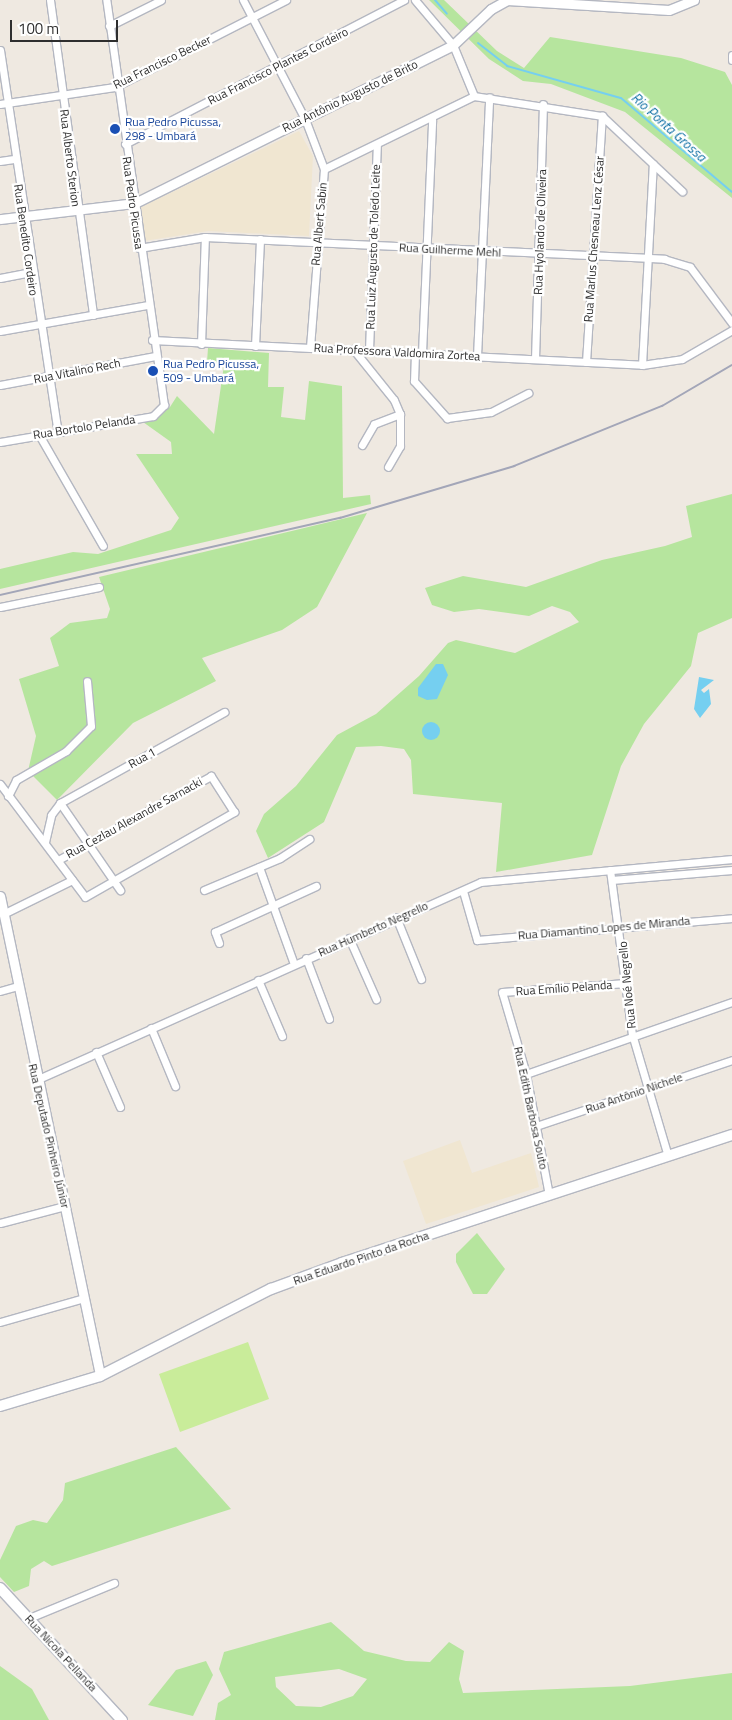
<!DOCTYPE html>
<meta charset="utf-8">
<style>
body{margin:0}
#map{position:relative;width:732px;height:1720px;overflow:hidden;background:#efe9e1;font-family:"Titillium Web",sans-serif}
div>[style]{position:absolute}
.education>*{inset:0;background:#f0e6d1}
.green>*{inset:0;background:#b6e59e}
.pitch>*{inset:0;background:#c9ec9a}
.water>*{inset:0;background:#75cff0}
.round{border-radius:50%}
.stream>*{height:2px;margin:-1px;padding:0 1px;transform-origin:1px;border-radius:1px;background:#75cff0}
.roads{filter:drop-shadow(1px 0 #b4b7c1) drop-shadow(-1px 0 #b4b7c1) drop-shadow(0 1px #b4b7c1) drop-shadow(0 -1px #b4b7c1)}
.minor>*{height:7px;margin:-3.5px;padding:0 3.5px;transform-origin:3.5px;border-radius:3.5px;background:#fff}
.tertiary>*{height:9px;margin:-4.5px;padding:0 4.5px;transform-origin:4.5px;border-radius:4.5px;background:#fff}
.secondary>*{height:10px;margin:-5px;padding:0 5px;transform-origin:5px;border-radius:5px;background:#fff}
.rail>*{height:2px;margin:-1px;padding:0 1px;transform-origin:1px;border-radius:1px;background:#a3a6b8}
.dots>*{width:14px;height:14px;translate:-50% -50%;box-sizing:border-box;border:2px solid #fff;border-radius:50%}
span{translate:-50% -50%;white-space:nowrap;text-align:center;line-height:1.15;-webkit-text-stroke:4.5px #fff;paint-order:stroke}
.street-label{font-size:12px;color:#2e2e2e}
.transit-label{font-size:12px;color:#164399}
.left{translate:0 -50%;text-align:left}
.water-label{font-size:14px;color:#0d6fa3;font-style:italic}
.scale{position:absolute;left:10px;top:20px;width:108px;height:22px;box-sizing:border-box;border:2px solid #2e2e2e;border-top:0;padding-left:6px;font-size:15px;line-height:18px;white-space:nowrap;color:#2e2e2e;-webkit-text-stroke:4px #fff;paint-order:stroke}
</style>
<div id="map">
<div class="education">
<div style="clip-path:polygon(299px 131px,313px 156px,309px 236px,208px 231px,144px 241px,139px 208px)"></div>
<div style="clip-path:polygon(460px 1140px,472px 1173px,531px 1153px,539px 1187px,426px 1224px,403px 1161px)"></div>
</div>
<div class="green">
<div style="clip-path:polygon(429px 0,444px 0,497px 51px,524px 68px,550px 37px,681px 58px,725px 72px,732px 85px,732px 198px,625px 112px,551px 84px,523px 81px,489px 59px)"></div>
<div style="clip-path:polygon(208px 348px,269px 353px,268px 387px,284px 387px,281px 417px,305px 420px,309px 381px,342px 386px,343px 498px,370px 495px,371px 504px,0 589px,0 569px,73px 552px,98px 554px,171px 530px,179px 518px,136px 454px,172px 454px,171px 442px,143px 422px,170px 407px,177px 396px,214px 434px,224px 365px,207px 362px)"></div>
<div style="clip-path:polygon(732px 494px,732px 618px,698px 633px,691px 666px,644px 724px,621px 766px,592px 855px,496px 872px,502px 803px,413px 794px,411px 760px,404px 749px,381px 746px,356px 747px,324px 822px,268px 858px,256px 831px,264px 814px,296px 786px,337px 735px,376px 714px,419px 676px,448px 643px,456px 640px,515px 653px,579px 622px,570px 612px,552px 606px,529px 616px,479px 609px,454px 612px,432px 605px,425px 588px,463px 576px,526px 587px,602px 560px,665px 546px,692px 537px,686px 506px)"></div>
<div style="clip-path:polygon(367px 513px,317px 607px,282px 630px,202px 658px,216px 681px,133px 723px,57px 800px,28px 771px,36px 736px,19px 679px,59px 666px,50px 638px,70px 623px,107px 618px,110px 609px,99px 577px)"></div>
<div style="clip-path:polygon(477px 1233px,505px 1269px,487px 1294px,473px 1294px,456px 1262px,456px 1254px)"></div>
<div style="clip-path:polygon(176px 1447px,231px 1509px,52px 1566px,44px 1561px,31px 1569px,29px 1586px,14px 1592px,0 1577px,0 1560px,16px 1526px,33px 1520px,47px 1523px,63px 1500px,65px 1483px)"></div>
<div style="clip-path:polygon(evenodd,331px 1622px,364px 1651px,406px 1661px,430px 1662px,449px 1642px,464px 1651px,459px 1679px,463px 1693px,630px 1686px,732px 1673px,732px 1720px,215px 1720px,218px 1703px,231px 1695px,219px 1669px,224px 1652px,331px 1622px,339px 1669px,367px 1679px,353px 1696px,321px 1707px,296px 1706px,276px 1687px,275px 1677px,339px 1669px)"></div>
<div style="clip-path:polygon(206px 1661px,213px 1675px,193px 1716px,148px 1705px,176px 1670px)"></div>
<div style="clip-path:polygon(0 1666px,32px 1689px,49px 1720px,0 1720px)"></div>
</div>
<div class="pitch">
<div style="clip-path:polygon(248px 1342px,269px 1399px,180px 1432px,159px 1374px)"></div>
</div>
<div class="water">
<div style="clip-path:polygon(436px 664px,443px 664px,448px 675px,437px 699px,427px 700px,418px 696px,418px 688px)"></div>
<div style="clip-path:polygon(699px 677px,714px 680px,701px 690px,704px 693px,709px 689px,711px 704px,700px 718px,694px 709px)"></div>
<div class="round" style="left:422px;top:722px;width:18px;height:18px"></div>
</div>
<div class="stream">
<div style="left:435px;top:0;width:18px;rotate:49deg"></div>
<div style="left:478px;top:43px;width:37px;rotate:38deg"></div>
<div style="left:507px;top:66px;width:118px;rotate:15.7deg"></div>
<div style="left:621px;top:98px;width:145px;rotate:40.3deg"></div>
</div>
<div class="roads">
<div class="minor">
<div style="left:50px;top:0;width:318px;rotate:82.2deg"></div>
<div style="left:243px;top:0;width:134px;rotate:62.5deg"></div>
<div style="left:305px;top:119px;width:53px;rotate:69.2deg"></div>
<div style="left:324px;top:169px;width:179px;rotate:94.5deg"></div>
<div style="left:415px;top:0;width:59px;rotate:49.8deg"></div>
<div style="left:453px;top:45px;width:55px;rotate:67.6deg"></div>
<div style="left:474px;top:96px;width:130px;rotate:8.9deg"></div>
<div style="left:602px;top:116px;width:110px;rotate:43.2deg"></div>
<div style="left:109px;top:26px;width:58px;rotate:-26.6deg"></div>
<div style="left:0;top:50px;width:383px;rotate:81.4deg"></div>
<div style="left:732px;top:55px;width:5px;rotate:90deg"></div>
<div style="left:0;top:104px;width:116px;rotate:-8.4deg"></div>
<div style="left:115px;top:87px;width:192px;rotate:-27deg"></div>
<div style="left:125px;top:144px;width:314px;rotate:-27.3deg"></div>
<div style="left:0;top:161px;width:14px;rotate:-8deg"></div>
<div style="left:324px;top:169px;width:167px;rotate:-26deg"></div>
<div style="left:139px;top:248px;width:67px;rotate:-9.5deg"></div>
<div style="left:205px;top:237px;width:460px;rotate:2.7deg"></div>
<div style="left:664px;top:259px;width:27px;rotate:17deg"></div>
<div style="left:690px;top:267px;width:70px;rotate:53.1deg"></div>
<div style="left:0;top:278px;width:33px;rotate:-11deg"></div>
<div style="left:0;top:331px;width:149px;rotate:-10deg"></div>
<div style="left:152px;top:340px;width:491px;rotate:2.9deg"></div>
<div style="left:642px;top:365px;width:40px;rotate:-8.5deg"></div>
<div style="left:682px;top:359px;width:58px;rotate:-30.1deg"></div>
<div style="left:201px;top:344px;width:107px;rotate:-87.9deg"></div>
<div style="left:255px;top:346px;width:107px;rotate:-87.3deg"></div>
<div style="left:353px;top:349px;width:65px;rotate:51.2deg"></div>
<div style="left:394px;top:400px;width:15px;rotate:67deg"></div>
<div style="left:400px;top:414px;width:32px;rotate:90deg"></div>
<div style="left:400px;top:446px;width:24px;rotate:120deg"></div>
<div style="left:369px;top:350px;width:205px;rotate:-87.8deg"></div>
<div style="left:415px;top:353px;width:28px;rotate:92deg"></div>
<div style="left:414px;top:381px;width:50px;rotate:48.3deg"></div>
<div style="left:447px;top:418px;width:44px;rotate:-7.8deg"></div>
<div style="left:491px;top:412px;width:42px;rotate:-27.2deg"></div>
<div style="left:422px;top:353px;width:233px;rotate:-87.5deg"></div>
<div style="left:477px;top:356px;width:259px;rotate:-87.3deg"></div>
<div style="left:535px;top:359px;width:255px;rotate:-88.2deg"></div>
<div style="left:586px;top:362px;width:247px;rotate:-86.3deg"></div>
<div style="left:642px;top:365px;width:201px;rotate:-86.9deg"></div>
<div style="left:0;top:385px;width:158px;rotate:-10.6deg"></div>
<div style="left:38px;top:433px;width:130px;rotate:60.1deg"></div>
<div style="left:0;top:442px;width:155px;rotate:-9.6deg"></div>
<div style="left:153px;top:416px;width:16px;rotate:-45deg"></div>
<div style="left:164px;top:405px;width:409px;rotate:-98.1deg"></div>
<div style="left:362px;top:445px;width:24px;rotate:-60deg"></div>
<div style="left:374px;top:424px;width:28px;rotate:-21deg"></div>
<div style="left:0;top:607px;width:101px;rotate:-11.4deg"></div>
<div style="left:0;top:784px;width:141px;rotate:53deg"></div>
<div style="left:85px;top:897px;width:172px;rotate:-29.7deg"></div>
<div style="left:234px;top:812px;width:43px;rotate:-122.6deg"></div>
<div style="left:211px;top:776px;width:175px;rotate:151.2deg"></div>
<div style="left:8px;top:796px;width:18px;rotate:-63deg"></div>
<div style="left:16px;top:780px;width:58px;rotate:-30.1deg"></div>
<div style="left:66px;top:751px;width:35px;rotate:-45deg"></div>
<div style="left:91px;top:726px;width:45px;rotate:-95.1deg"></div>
<div style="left:60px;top:803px;width:106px;rotate:55.4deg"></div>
<div style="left:45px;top:842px;width:28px;rotate:-77deg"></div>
<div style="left:51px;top:815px;width:15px;rotate:-53deg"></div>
<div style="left:60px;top:803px;width:188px;rotate:-29deg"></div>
<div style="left:259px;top:867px;width:103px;rotate:70.2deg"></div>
<div style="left:610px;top:870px;width:165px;rotate:82.4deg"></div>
<div style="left:632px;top:1034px;width:127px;rotate:73.6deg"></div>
<div style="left:612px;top:880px;width:120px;rotate:-4.8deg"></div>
<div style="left:204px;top:890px;width:82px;rotate:-22.8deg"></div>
<div style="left:280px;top:858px;width:35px;rotate:-33deg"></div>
<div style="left:463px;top:891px;width:51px;rotate:74.1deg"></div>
<div style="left:477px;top:940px;width:256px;rotate:-4.9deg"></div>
<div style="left:3px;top:914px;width:77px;rotate:-26.2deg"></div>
<div style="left:396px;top:917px;width:67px;rotate:68deg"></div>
<div style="left:349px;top:938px;width:67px;rotate:66.1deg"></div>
<div style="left:219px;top:943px;width:12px;rotate:-110deg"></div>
<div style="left:215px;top:932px;width:111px;rotate:-24.5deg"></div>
<div style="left:306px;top:958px;width:65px;rotate:69.3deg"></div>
<div style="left:258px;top:980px;width:61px;rotate:66.8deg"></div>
<div style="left:0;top:991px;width:18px;rotate:-16deg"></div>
<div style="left:151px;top:1028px;width:63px;rotate:67.5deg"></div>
<div style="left:96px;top:1052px;width:60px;rotate:66.4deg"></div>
<div style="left:526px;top:1074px;width:218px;rotate:-19.3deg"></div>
<div style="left:36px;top:1080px;width:487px;rotate:-24deg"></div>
<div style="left:481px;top:882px;width:252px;rotate:-5.2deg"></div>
<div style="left:536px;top:1126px;width:207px;rotate:-18.6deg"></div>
<div style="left:549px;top:1195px;width:123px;rotate:-100.8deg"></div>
<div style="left:526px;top:1074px;width:85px;rotate:-106.3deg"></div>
<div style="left:502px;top:992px;width:124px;rotate:-4.2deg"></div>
<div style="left:0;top:1223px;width:67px;rotate:-14.7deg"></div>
<div style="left:0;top:1322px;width:87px;rotate:-15.9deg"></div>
<div style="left:29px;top:1618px;width:92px;rotate:-22.4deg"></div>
</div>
<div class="tertiary">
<div style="left:0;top:219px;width:136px;rotate:-6.8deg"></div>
<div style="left:135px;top:203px;width:355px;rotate:-26.4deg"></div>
<div style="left:453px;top:45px;width:52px;rotate:-43.5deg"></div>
<div style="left:491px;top:9px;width:18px;rotate:-29deg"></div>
<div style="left:507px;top:0;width:162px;rotate:3.5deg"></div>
<div style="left:669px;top:10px;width:27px;rotate:-22deg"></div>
<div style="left:0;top:896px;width:490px;rotate:78.2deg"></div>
</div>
<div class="secondary">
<div style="left:0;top:1406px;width:104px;rotate:-16.7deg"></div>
<div style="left:100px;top:1376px;width:192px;rotate:-27deg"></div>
<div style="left:271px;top:1289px;width:76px;rotate:-20.1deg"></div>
<div style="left:342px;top:1263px;width:410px;rotate:-18.2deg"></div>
<div style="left:0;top:1588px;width:180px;rotate:47.3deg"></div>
</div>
</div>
<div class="rail">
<div style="left:0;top:595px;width:349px;rotate:-12.8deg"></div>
<div style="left:340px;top:518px;width:182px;rotate:-16.6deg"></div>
<div style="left:514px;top:466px;width:160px;rotate:-22.1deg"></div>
<div style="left:662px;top:406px;width:81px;rotate:-30.4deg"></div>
</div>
<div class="dots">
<div style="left:115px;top:129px;background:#1a4fb4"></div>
<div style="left:153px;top:371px;background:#1a4fb4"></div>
</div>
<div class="street-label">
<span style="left:162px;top:62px;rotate:-26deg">Rua Francisco Becker</span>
<span style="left:278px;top:66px;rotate:-27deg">Rua Francisco Plantes Cordeiro</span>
<span style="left:350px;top:96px;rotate:-26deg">Rua Antônio Augusto de Brito</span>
<span style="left:70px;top:158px;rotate:83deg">Rua Alberto Sterion</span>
<span style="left:133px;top:203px;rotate:82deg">Rua Pedro Picussa</span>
<span style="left:319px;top:224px;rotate:-85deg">Rua Albert Sabin</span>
<span style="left:540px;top:232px;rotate:-88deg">Rua Hyolando de Oliveira</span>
<span style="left:594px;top:239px;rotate:-86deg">Rua Marlus Chesneau Lenz César</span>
<span style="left:26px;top:240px;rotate:82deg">Rua Benedito Cordeiro</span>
<span style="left:373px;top:247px;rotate:-88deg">Rua Luiz Augusto de Toledo Leite</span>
<span style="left:450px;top:250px;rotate:3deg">Rua Guilherme Mehl</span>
<span style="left:397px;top:352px;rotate:3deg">Rua Professora Valdomira Zortea</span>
<span style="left:77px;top:371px;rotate:-11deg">Rua Vitalino Rech</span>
<span style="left:84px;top:427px;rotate:-9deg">Rua Bortolo Pelanda</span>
<span style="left:142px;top:758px;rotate:-29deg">Rua 1</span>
<span style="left:134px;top:818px;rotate:-29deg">Rua Cezlau Alexandre Sarnacki</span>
<span style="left:604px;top:928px;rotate:-5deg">Rua Diamantino Lopes de Miranda</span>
<span style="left:373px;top:929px;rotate:-24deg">Rua Humberto Negrello</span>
<span style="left:627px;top:985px;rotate:-96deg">Rua Noé Negrello</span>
<span style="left:564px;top:988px;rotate:-4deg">Rua Emílio Pelanda</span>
<span style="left:634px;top:1093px;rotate:-19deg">Rua Antônio Nichele</span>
<span style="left:531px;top:1108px;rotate:78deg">Rua Edith Barbosa Souto</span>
<span style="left:49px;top:1136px;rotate:77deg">Rua Deputado Pinheiro Júnior</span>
<span style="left:361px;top:1258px;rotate:-19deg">Rua Eduardo Pinto da Rocha</span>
<span style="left:61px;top:1653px;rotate:47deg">Rua Nicola Pellanda</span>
</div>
<div class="transit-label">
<span class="left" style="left:125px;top:129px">Rua Pedro Picussa,<br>298 - Umbará</span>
<span class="left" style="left:163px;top:371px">Rua Pedro Picussa,<br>509 - Umbará</span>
</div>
<div class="water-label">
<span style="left:669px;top:127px;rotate:42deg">Rio Ponta Grossa</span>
</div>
<div class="scale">100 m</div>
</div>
